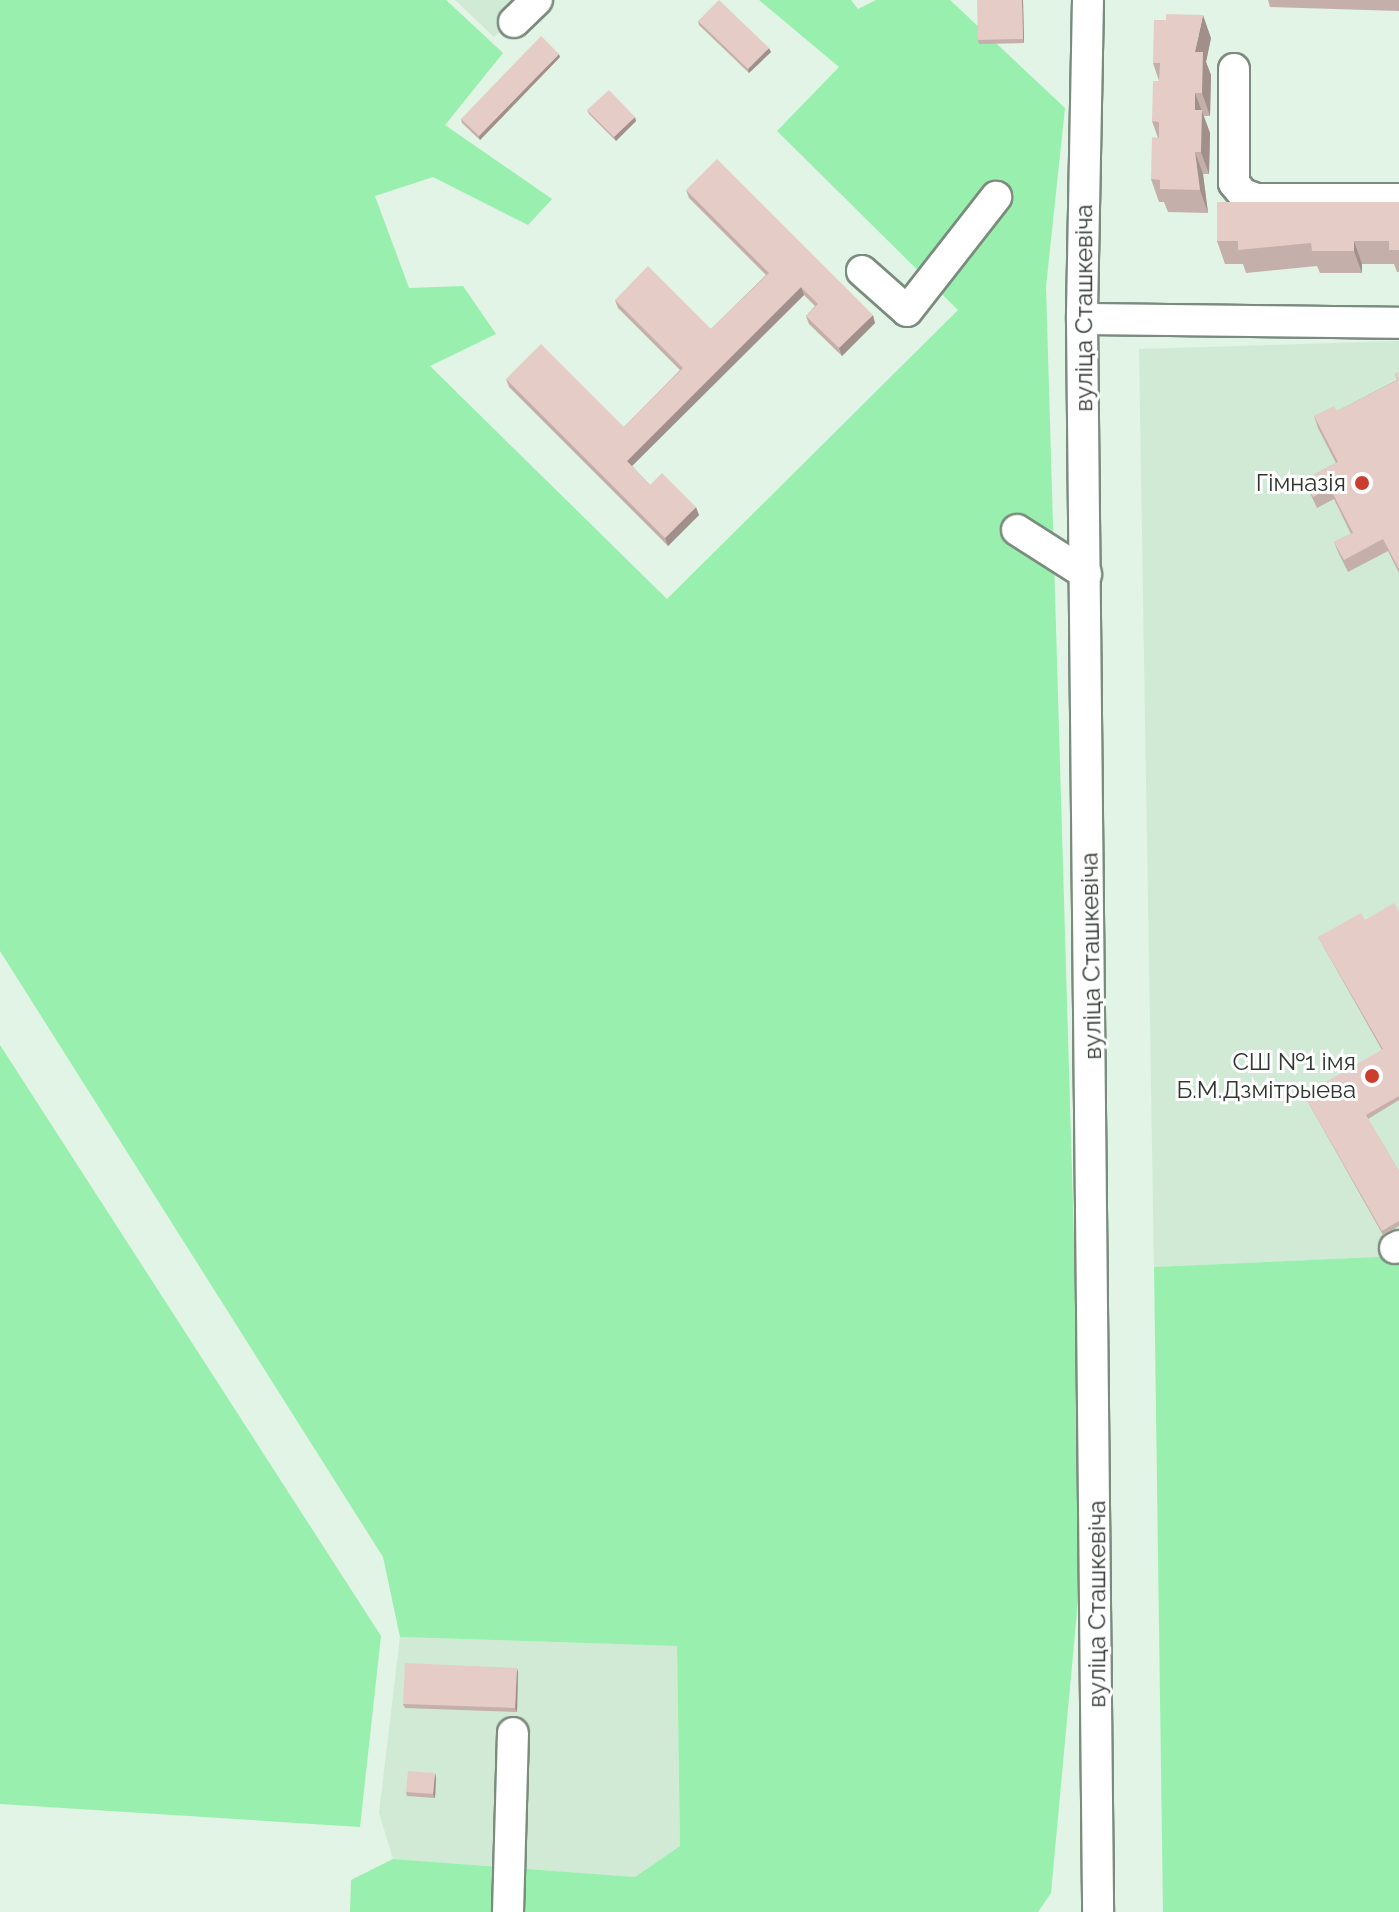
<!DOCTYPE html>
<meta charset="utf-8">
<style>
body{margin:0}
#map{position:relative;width:1399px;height:1912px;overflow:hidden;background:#e1f4e5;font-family:Raleway,sans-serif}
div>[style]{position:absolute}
.built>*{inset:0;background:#d0ead5}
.green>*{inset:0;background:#99efae}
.roads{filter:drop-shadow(2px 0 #7b8c7e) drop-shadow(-2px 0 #7b8c7e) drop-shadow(0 2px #7b8c7e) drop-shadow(0 -2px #7b8c7e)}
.minor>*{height:30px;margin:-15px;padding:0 15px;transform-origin:15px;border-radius:15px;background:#fff}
.wall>*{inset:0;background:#c5afab}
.shaded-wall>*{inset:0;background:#a08f8b}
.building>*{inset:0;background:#e5ccc7}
.dots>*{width:22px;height:22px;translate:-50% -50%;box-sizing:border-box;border:4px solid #fff;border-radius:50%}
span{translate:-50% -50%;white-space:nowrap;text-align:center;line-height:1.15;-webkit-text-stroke:6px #fff;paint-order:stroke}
.street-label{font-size:24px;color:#303731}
.poi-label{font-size:24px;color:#303731}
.right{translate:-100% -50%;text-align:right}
</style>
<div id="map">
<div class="built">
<div style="clip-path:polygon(455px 0,531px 0,494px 37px)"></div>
<div style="clip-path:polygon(1399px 341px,1399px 1256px,1154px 1267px,1139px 349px)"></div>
<div style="clip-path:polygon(400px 1637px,677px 1646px,680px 1846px,635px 1877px,393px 1859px,379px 1813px)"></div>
</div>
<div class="green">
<div style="clip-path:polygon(0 0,446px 0,503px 53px,445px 125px,552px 199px,528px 225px,433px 177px,375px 196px,409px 288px,463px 286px,496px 334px,430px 366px,667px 599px,958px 310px,777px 131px,839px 67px,759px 0,851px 0,858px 9px,876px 0,950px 0,1065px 108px,1046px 287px,1083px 1547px,1051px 1893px,1038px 1912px,350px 1912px,351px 1880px,393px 1859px,635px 1877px,680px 1846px,677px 1646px,400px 1637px,383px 1557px,0 951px)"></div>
<div style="clip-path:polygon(0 1045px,381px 1636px,360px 1827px,0 1804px)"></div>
<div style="clip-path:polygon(1399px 1256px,1399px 1912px,1163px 1912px,1154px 1267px)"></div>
</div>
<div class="roads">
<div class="minor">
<div style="left:1088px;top:0;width:319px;rotate:91.1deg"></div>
<div style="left:1082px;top:319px;width:1593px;rotate:89.42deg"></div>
<div style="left:514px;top:22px;width:32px;rotate:-44deg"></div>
<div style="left:1234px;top:69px;width:114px;rotate:90deg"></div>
<div style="left:1234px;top:183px;width:14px;rotate:51deg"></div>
<div style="left:1243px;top:194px;width:15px;rotate:20deg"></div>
<div style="left:1257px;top:199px;width:142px"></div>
<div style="left:862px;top:271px;width:60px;rotate:41.6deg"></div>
<div style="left:907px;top:311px;width:145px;rotate:-52deg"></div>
<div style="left:1082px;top:319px;width:317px;rotate:0.7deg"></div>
<div style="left:1017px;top:530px;width:82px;rotate:32.5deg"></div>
<div style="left:1395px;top:1248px;width:4px;rotate:-27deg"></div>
<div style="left:508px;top:1912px;width:179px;rotate:-88.4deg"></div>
</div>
</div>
<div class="wall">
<div style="clip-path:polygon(1023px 0,1024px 43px,979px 44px,978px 40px)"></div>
<div style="clip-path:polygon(1268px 0,1399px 0,1399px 11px,1270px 7px)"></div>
<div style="clip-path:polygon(698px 21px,771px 52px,749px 73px,699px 25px)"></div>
<div style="clip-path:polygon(1211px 38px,1206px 62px,1211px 75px,1210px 116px,1204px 116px,1210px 133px,1209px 174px,1203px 174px,1208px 213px,1168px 212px,1164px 202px,1159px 202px,1151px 179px,1158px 138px,1152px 121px,1159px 81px,1153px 63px)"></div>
<div style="clip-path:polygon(560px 57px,480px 140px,462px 123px,461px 119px)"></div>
<div style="clip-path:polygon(587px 110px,636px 121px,616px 141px,589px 114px)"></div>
<div style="clip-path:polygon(686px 190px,875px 323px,842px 356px,809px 324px,806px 316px,815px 306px,804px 295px,632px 466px,650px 485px,699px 515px,668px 546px,509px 387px,506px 379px,624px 427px,680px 370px,618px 308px,615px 300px,711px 329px,766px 275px,689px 198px)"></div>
<div style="clip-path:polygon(1399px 202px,1399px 272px,1397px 272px,1394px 264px,1362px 264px,1362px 273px,1320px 273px,1317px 266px,1246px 273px,1243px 264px,1225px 264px,1217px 241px)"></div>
<div style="clip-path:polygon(1399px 372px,1399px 573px,1388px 551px,1348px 572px,1339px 554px,1334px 542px,1351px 534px,1334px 499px,1317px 508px,1304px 480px,1336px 463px,1318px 428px,1314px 416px,1337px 411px,1397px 380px,1395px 374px)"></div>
<div style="clip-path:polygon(1399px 912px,1399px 1100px,1368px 1119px,1399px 1171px,1399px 1226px,1383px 1235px,1304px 1095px,1382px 1050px,1318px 937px,1365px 920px)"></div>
<div style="clip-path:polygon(518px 1672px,517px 1712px,405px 1708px,403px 1704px)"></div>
<div style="clip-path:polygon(436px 1777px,435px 1798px,407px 1796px,406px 1792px)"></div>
</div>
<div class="shaded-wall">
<div style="clip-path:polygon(1022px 0,1023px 0,1024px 43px,1023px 39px)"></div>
<div style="clip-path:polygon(1203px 15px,1211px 38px,1206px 62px,1211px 75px,1210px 116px,1202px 93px,1195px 52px)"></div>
<div style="clip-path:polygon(769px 48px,771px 52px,749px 73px,748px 69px)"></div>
<div style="clip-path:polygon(559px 54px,560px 57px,480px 140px,479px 136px)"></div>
<div style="clip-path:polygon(1195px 93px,1210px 133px,1209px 174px,1201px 152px,1195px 110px)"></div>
<div style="clip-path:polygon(635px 117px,636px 121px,616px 141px,614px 137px)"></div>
<div style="clip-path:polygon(1195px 152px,1203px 174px,1208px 213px,1200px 190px)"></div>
<div style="clip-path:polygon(1354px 241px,1362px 264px,1362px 273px,1354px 251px)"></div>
<div style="clip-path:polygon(801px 287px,804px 295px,629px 469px,627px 461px)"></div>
<div style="clip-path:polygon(873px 315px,875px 323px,842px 356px,839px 348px)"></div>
<div style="clip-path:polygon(696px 507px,699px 515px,668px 546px,665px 538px)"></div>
<div style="clip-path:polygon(517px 1668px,518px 1672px,517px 1712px,515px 1708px)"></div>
<div style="clip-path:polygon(435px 1773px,436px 1777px,435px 1798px,433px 1794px)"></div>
</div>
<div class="building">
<div style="clip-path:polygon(719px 0,769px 48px,748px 69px,698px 21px)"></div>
<div style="clip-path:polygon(977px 0,1022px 0,1023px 39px,978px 40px)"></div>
<div style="clip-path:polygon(1166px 14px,1203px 15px,1195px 52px,1203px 52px,1202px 93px,1195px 93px,1195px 110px,1202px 110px,1201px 152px,1195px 152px,1200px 190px,1160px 189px,1160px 180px,1151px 179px,1152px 137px,1159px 138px,1159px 122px,1152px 121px,1153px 81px,1159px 81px,1160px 63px,1153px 63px,1154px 20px,1166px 20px)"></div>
<div style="clip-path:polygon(541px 36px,559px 54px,479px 136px,461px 119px)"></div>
<div style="clip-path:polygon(609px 90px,635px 117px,614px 137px,587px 110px)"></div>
<div style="clip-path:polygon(717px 159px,873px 315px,839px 348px,806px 316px,818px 304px,801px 287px,627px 461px,650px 485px,662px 473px,696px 507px,665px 538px,506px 379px,541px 344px,624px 427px,683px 368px,615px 300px,648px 266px,711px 329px,769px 273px,686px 190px)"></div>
<div style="clip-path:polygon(1217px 202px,1399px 202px,1399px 250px,1389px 250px,1389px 241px,1354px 241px,1354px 251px,1312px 251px,1311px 243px,1238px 250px,1238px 241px,1217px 241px)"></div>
<div style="clip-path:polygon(1399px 372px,1399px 569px,1383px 539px,1344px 560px,1334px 542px,1353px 533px,1330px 488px,1313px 497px,1304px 480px,1338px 462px,1314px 416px,1334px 406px,1337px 411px,1398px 380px,1395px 374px)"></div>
<div style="clip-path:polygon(1394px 903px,1399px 912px,1399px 1096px,1366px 1115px,1399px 1171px,1399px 1221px,1382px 1231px,1304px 1095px,1383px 1049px,1318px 937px,1361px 913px,1365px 920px)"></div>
<div style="clip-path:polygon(405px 1663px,517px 1668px,515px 1708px,403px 1704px)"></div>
<div style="clip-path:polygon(408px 1771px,435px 1773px,433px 1794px,406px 1792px)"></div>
</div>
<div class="dots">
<div style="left:1362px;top:483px;background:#cb3e2e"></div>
<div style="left:1372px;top:1076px;background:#cb3e2e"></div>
</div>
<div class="street-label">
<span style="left:1084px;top:308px;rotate:-90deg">вуліца Сташкевіча</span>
<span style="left:1091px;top:956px;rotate:-91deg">вуліца Сташкевіча</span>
<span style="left:1097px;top:1604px;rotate:-90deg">вуліца Сташкевіча</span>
</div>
<div class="poi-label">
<span class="right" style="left:1346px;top:483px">Гімназія</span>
<span class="right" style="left:1356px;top:1076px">СШ №1 імя<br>Б.М.Дзмітрыева</span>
</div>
</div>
